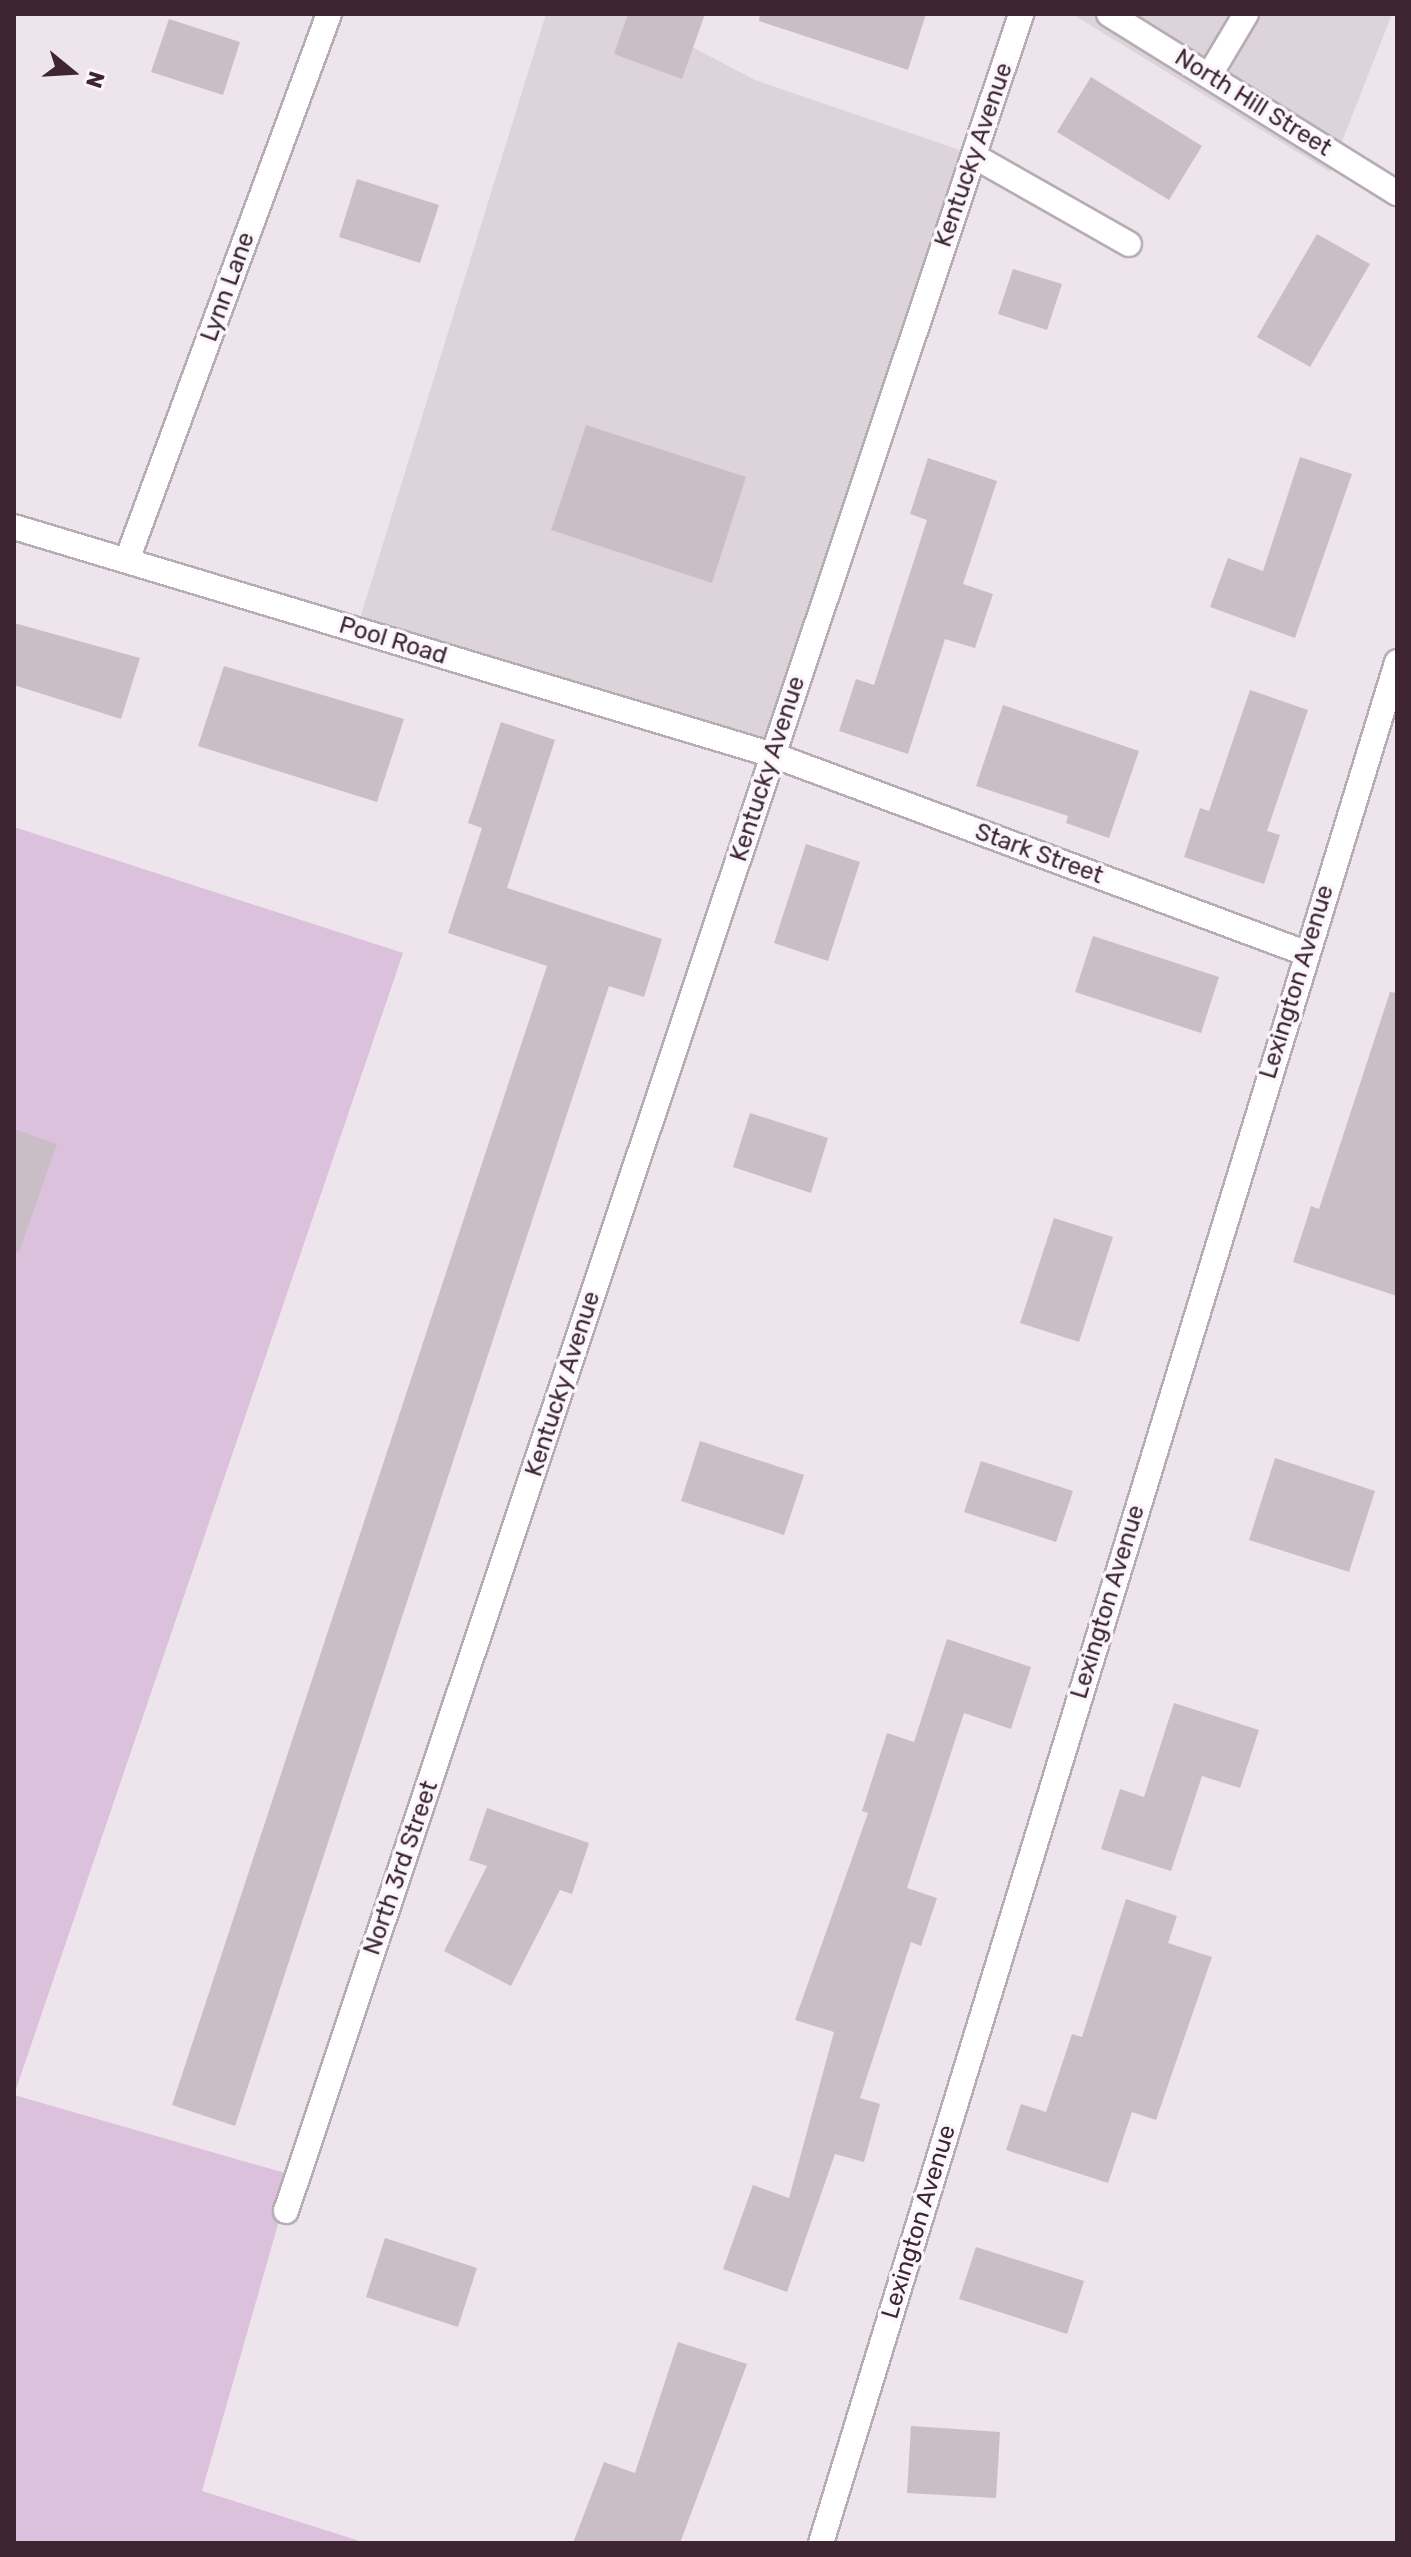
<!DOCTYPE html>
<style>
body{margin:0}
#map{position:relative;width:1411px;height:2557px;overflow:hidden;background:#ede5eb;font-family:Rubik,sans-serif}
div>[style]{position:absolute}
.built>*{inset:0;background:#ddd4da}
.green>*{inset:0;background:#dbc1db}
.building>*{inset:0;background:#cabec6}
.roads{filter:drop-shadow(2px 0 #b8acb4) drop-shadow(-2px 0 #b8acb4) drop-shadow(0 2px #b8acb4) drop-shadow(0 -2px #b8acb4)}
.minor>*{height:24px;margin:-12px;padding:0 12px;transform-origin:12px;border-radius:12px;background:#fff}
span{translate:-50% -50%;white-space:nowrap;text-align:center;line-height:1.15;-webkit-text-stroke:7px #faf6f9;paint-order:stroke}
.street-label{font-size:24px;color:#3d2632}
.frame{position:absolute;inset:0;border:16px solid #3d2632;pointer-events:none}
.north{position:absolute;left:32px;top:32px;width:80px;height:80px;-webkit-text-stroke:6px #faf6f9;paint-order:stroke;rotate:108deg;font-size:22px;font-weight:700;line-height:32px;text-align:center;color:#3d2632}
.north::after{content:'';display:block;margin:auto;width:28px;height:36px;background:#3d2632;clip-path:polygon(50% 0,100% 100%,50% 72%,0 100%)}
</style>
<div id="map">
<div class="built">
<div style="clip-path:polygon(546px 14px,629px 14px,755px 80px,960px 150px,771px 766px,354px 638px)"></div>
<div style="clip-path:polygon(1072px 14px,1392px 14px,1330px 172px)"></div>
</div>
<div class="green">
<div style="clip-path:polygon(14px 827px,403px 953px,14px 2095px,292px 2175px,202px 2491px,366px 2543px,14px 2543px)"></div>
</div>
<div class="building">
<div style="clip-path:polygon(628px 14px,705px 14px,682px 79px,614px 54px)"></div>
<div style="clip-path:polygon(760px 14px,926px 14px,908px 70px,759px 21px)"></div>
<div style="clip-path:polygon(169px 19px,240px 42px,223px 95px,151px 72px)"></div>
<div style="clip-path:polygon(1091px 77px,1202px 146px,1169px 200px,1057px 132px)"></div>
<div style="clip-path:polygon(357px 179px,439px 205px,420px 263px,339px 237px)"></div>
<div style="clip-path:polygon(1317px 234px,1370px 264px,1310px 367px,1257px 337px)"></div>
<div style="clip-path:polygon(1013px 269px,1062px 284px,1047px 330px,998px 314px)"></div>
<div style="clip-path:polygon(586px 425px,746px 477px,712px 583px,551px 530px)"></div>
<div style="clip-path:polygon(1300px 457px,1352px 474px,1295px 638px,1210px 607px,1228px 558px,1263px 571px)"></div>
<div style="clip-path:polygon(928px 458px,997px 481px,963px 584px,993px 594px,975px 648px,945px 639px,908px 754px,839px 731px,856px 679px,874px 685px,927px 520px,910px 514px)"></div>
<div style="clip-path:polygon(14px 623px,140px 658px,121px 719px,14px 685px)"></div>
<div style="clip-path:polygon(224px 666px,404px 719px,377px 802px,198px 746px)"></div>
<div style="clip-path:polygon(1250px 690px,1308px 710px,1267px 831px,1280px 835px,1264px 884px,1184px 857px,1200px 808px,1209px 811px)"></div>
<div style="clip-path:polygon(1003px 705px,1139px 751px,1109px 838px,1066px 823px,1068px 816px,976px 786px)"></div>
<div style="clip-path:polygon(501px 722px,555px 740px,507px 888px,662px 939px,644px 997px,609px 986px,235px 2126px,172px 2105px,547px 966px,448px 933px,482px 828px,468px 823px)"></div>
<div style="clip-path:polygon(806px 844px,860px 862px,828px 961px,774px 943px)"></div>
<div style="clip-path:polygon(1093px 936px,1219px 977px,1201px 1033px,1075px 992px)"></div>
<div style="clip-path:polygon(1390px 992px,1397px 993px,1397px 1296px,1293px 1262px,1311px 1206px,1319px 1209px)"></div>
<div style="clip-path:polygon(750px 1113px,828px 1138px,811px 1193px,733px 1167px)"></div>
<div style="clip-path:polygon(14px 1129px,57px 1144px,19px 1252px,14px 1251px)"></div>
<div style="clip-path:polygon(1054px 1218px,1113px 1237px,1079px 1342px,1020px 1323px)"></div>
<div style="clip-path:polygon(700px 1441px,804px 1475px,784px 1535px,681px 1501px)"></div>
<div style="clip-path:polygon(1275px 1458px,1375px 1491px,1349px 1572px,1249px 1540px)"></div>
<div style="clip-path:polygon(981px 1461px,1073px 1491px,1056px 1542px,964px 1512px)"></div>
<div style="clip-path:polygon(947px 1639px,1031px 1667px,1011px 1729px,964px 1713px,907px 1888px,937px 1898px,921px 1946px,911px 1942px,860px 2098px,880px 2104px,864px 2162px,835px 2154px,787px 2292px,723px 2269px,753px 2185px,789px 2198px,834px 2032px,795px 2020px,868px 1813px,862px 1811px,887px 1733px,914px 1742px)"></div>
<div style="clip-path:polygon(1174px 1703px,1259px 1730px,1240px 1788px,1202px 1776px,1171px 1871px,1101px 1849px,1120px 1789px,1144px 1797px)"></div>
<div style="clip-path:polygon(487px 1808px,589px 1843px,572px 1894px,560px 1890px,511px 1986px,444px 1951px,487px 1866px,469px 1860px)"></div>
<div style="clip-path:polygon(1126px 1899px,1177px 1916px,1168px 1943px,1212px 1957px,1156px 2120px,1132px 2112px,1108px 2183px,1006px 2150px,1021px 2104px,1046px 2112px,1072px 2034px,1082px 2037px)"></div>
<div style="clip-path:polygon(385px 2238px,477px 2268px,458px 2327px,366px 2297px)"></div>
<div style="clip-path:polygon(976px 2247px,1084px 2281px,1067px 2334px,959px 2299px)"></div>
<div style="clip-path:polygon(678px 2342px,747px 2364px,680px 2543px,573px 2543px,604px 2462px,635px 2473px)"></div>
<div style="clip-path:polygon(911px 2426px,1000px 2432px,996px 2498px,907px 2493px)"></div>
</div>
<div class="roads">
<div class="minor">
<div style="left:1109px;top:14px;width:339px;rotate:31.9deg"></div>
<div style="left:1209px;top:76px;width:72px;rotate:-59.2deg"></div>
<div style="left:974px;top:156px;width:178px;rotate:29.6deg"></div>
<div style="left:14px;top:527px;width:793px;rotate:16.72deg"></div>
<div style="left:773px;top:755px;width:568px;rotate:20.41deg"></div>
<div style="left:127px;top:560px;width:582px;rotate:-69.7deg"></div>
<div style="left:286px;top:2211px;width:2317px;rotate:-71.5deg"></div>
<div style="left:821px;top:2543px;width:1967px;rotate:-72.97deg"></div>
</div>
</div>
<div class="street-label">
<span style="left:1253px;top:103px;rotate:32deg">North Hill Street</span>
<span style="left:974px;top:155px;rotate:-71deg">Kentucky Avenue</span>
<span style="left:228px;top:287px;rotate:-70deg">Lynn Lane</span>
<span style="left:393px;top:641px;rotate:17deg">Pool Road</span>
<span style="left:768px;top:769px;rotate:-72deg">Kentucky Avenue</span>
<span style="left:1039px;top:854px;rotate:20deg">Stark Street</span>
<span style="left:1297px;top:982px;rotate:-73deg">Lexington Avenue</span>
<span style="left:563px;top:1384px;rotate:-72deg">Kentucky Avenue</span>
<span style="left:1108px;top:1602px;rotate:-73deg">Lexington Avenue</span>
<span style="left:401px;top:1868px;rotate:-71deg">North 3rd Street</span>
<span style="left:919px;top:2222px;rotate:-73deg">Lexington Avenue</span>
</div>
<div class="frame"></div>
<div class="north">N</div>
</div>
